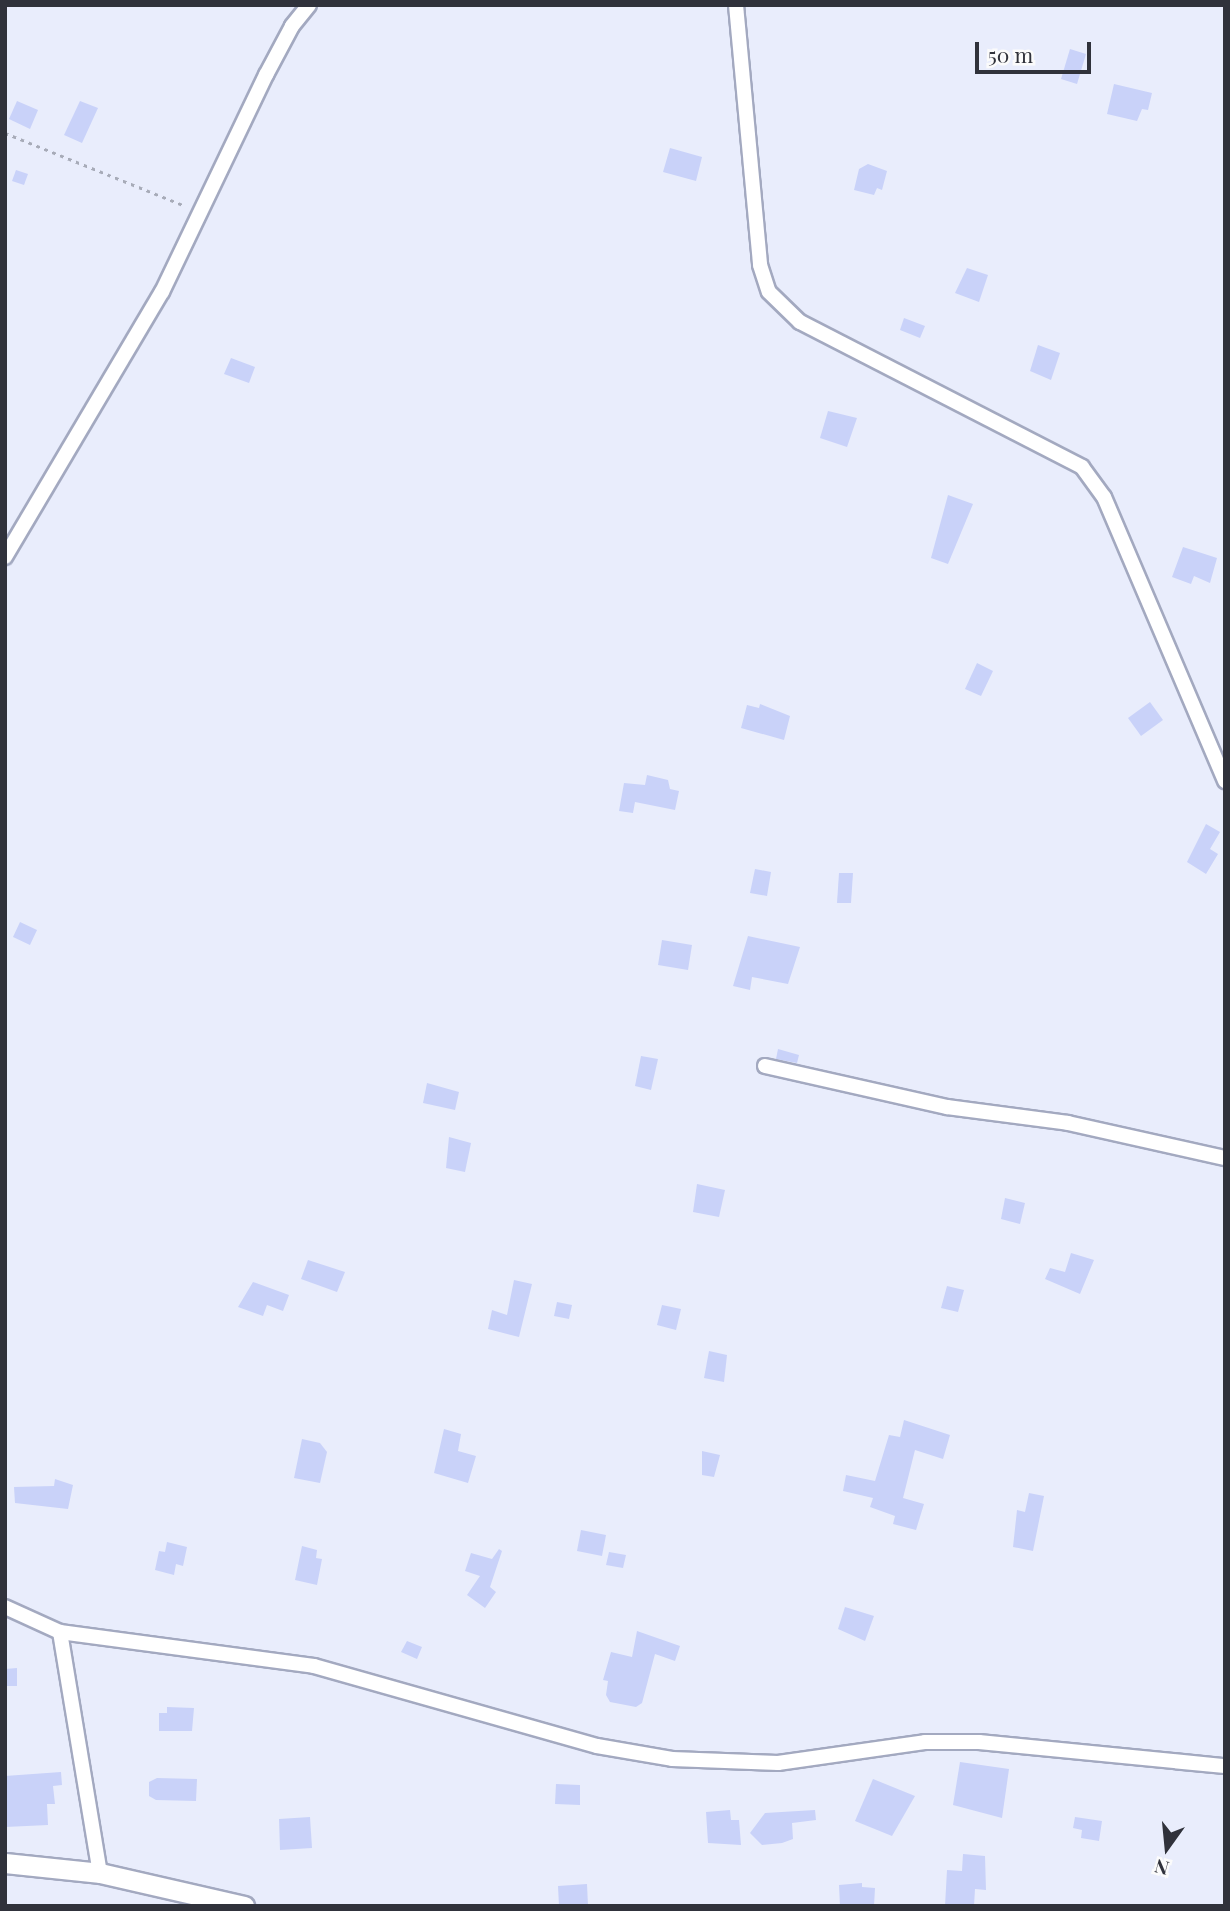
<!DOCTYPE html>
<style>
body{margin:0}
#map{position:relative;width:1230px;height:1911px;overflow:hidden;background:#e9edfc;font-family:"Playfair Display",serif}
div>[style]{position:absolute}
.building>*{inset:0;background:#c9d2f9}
.path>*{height:2.5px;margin-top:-1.25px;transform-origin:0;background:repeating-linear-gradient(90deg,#a7abb8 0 3.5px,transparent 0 8.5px)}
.roads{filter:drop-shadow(2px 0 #a3a9c0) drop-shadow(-2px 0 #a3a9c0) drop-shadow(0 2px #a3a9c0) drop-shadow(0 -2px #a3a9c0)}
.street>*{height:14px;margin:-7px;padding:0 7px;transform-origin:7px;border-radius:7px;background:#fff}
.secondary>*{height:19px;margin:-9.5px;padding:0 9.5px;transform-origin:9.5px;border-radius:9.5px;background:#fff}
span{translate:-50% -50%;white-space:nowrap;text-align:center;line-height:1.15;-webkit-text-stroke:6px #fbfbfb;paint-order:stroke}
.frame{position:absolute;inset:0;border:7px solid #30323b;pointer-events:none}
.north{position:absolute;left:1132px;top:1813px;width:70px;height:70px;-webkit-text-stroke:5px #fbfbfb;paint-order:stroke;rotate:195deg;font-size:19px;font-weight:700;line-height:28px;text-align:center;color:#30323b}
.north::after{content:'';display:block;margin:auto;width:24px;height:32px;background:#30323b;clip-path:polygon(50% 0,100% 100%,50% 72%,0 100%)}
.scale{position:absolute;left:975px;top:42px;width:116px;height:32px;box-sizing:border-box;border:4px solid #30323b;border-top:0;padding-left:9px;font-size:21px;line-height:24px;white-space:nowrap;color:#30323b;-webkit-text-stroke:5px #fbfbfb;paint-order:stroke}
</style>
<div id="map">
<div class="building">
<div style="clip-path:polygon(1070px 49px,1086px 54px,1077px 84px,1061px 79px)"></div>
<div style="clip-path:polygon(1114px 84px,1152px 93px,1148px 110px,1142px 109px,1137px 121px,1107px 114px)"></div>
<div style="clip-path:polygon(17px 101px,38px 110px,30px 129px,9px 119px)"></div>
<div style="clip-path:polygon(80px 101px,98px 108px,82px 143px,64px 135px)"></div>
<div style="clip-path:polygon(670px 148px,702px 157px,696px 181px,663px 172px)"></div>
<div style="clip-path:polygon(868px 164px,887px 171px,882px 190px,877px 188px,874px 195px,854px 190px,859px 169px)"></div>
<div style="clip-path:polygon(16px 170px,28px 174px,24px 185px,12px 181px)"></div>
<div style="clip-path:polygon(967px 268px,988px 275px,979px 302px,955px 293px)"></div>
<div style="clip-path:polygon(904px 318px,925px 326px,920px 338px,900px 330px)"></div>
<div style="clip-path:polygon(1038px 345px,1060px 353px,1051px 380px,1030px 371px)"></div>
<div style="clip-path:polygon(231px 358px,255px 367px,249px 383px,224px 374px)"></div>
<div style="clip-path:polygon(828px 411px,857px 418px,847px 447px,820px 438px)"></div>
<div style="clip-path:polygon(948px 495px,973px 504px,948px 564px,931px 558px)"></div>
<div style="clip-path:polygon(1183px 547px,1217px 558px,1210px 583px,1194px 576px,1191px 584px,1172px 577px)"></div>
<div style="clip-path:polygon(977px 663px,993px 671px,981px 696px,965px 689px)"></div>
<div style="clip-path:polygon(1150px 702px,1163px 720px,1141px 736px,1128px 718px)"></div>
<div style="clip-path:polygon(760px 704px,790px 716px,784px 740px,741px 728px,747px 705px,759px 708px)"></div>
<div style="clip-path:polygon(647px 775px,668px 780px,670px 789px,679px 791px,675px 810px,635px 802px,633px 813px,619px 811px,624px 783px,645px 785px)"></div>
<div style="clip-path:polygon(1206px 824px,1220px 832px,1210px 849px,1218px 854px,1206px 874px,1187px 862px)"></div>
<div style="clip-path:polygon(755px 869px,771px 872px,767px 896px,750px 893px)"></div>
<div style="clip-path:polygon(839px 873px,853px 873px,851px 903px,837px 903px)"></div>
<div style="clip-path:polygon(20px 922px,37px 930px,30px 945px,13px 937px)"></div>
<div style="clip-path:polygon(748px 936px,800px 947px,788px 984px,752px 977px,750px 990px,733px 986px)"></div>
<div style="clip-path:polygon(662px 940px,692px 945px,688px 970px,658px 965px)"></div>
<div style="clip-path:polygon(778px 1049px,799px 1055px,797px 1063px,776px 1059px)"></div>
<div style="clip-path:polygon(641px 1056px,658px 1059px,651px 1090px,635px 1086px)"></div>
<div style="clip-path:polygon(427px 1083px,459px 1092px,455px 1110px,423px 1103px)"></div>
<div style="clip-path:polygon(449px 1137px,471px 1143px,465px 1172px,446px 1168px)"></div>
<div style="clip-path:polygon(697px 1184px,725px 1190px,719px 1217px,693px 1212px)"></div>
<div style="clip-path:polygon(1005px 1198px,1025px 1203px,1020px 1224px,1001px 1219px)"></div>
<div style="clip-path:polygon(1071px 1253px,1094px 1260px,1080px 1294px,1045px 1279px,1050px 1268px,1065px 1272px)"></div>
<div style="clip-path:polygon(308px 1260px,345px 1272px,337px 1292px,301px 1279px)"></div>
<div style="clip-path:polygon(514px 1280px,532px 1284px,519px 1337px,488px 1329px,492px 1310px,507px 1315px)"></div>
<div style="clip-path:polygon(253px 1282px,289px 1295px,283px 1311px,267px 1305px,263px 1316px,238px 1307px)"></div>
<div style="clip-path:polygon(947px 1286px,964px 1290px,958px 1312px,941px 1308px)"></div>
<div style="clip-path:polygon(557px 1302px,572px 1305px,569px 1319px,554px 1316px)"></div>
<div style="clip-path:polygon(662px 1305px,681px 1309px,676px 1330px,657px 1325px)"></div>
<div style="clip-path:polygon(709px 1351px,727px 1355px,724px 1382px,704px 1378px)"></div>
<div style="clip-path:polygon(904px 1420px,950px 1435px,943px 1459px,915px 1450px,903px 1498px,924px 1504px,916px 1530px,893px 1524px,895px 1516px,870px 1507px,873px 1498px,843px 1491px,846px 1475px,875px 1481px,889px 1435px,900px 1437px)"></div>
<div style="clip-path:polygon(444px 1429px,461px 1434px,458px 1451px,476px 1456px,468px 1483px,434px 1473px)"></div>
<div style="clip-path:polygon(302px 1439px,320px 1443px,327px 1452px,320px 1483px,294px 1478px)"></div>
<div style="clip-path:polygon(702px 1451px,720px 1455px,714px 1477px,702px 1475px)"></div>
<div style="clip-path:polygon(55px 1479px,73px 1485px,68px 1509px,15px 1503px,14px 1487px,54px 1486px)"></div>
<div style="clip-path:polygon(1029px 1493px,1044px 1496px,1033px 1551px,1013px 1547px,1017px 1510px,1025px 1512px)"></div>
<div style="clip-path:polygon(581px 1530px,606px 1535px,602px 1556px,577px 1551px)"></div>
<div style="clip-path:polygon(167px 1542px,187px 1547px,183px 1566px,176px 1564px,174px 1575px,155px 1570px,159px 1551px,165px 1552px)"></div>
<div style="clip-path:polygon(302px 1546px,317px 1550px,316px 1558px,322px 1559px,317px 1585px,295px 1580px)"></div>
<div style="clip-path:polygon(499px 1549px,502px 1551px,490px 1587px,496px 1592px,485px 1608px,467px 1595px,480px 1576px,465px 1571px,471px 1553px,492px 1559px)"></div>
<div style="clip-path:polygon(609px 1552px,626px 1555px,623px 1568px,606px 1565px)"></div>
<div style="clip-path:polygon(845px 1607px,874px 1616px,865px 1641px,838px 1629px)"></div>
<div style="clip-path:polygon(637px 1631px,680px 1646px,675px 1661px,655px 1654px,642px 1703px,636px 1707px,610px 1702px,606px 1695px,608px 1681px,603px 1680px,611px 1652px,632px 1657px)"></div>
<div style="clip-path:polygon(407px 1641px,422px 1647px,417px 1659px,401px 1652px)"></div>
<div style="clip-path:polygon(17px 1668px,17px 1686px,5px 1686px,5px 1669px)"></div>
<div style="clip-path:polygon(167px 1707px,194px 1708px,192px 1731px,159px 1731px,159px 1713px,167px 1713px)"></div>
<div style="clip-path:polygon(960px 1762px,1009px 1769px,1002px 1818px,953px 1805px)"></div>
<div style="clip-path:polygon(61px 1772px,62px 1785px,53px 1786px,55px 1804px,47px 1804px,48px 1825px,5px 1827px,5px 1776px)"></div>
<div style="clip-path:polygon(157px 1778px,197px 1779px,196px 1801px,156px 1800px,149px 1796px,149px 1782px)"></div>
<div style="clip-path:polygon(873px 1779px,915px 1796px,892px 1836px,855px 1821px)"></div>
<div style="clip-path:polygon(556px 1784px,580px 1785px,580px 1805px,555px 1804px)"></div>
<div style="clip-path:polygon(730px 1810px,731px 1820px,739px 1820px,741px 1845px,708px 1843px,706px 1812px)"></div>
<div style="clip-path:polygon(815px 1810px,816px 1820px,792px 1823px,793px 1839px,782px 1843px,762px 1845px,750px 1833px,765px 1813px)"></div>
<div style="clip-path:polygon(310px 1817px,312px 1848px,280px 1850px,279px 1819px)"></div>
<div style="clip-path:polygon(1075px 1817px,1102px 1821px,1099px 1841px,1081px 1838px,1082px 1830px,1073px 1828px)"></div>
<div style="clip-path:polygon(963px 1854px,985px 1856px,986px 1890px,975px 1889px,974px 1906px,945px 1906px,947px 1870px,962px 1871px)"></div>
<div style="clip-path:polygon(862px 1883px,862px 1887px,875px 1888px,874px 1906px,840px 1906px,839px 1885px)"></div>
<div style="clip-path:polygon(587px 1884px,588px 1906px,559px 1906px,558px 1886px)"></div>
</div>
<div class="path">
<div style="left:5px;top:133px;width:195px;rotate:22deg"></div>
</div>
<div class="roads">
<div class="street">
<div style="left:736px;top:5px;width:261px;rotate:84.7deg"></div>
<div style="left:760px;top:265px;width:28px;rotate:72deg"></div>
<div style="left:769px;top:292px;width:43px;rotate:44.1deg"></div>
<div style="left:800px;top:322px;width:317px;rotate:27.2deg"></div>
<div style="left:1082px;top:467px;width:37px;rotate:54deg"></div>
<div style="left:1104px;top:497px;width:309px;rotate:66.9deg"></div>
<div style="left:5px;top:557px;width:308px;rotate:-59.4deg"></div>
<div style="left:162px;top:292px;width:241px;rotate:-64.4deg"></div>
<div style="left:266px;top:75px;width:55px;rotate:-62deg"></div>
<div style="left:292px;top:26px;width:27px;rotate:-51deg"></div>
<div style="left:765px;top:1066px;width:187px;rotate:12.7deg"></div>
<div style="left:947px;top:1107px;width:122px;rotate:7.5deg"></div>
<div style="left:1068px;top:1123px;width:161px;rotate:12.6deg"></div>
<div style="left:5px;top:1607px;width:60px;rotate:24.4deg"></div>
<div style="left:60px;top:1632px;width:256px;rotate:7.6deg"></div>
<div style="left:314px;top:1666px;width:294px;rotate:15.8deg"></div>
<div style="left:597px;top:1746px;width:76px;rotate:9.8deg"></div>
<div style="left:672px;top:1759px;width:106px;rotate:2.2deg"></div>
<div style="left:778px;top:1763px;width:148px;rotate:-8.1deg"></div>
<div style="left:925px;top:1742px;width:54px"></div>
<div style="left:979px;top:1742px;width:247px;rotate:5.6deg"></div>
<div style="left:60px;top:1632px;width:244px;rotate:80.6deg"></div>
</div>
<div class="secondary">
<div style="left:5px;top:1863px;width:96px;rotate:6deg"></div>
<div style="left:100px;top:1873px;width:148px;rotate:12.9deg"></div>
</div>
</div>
<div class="frame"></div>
<div class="north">N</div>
<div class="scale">50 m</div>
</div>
